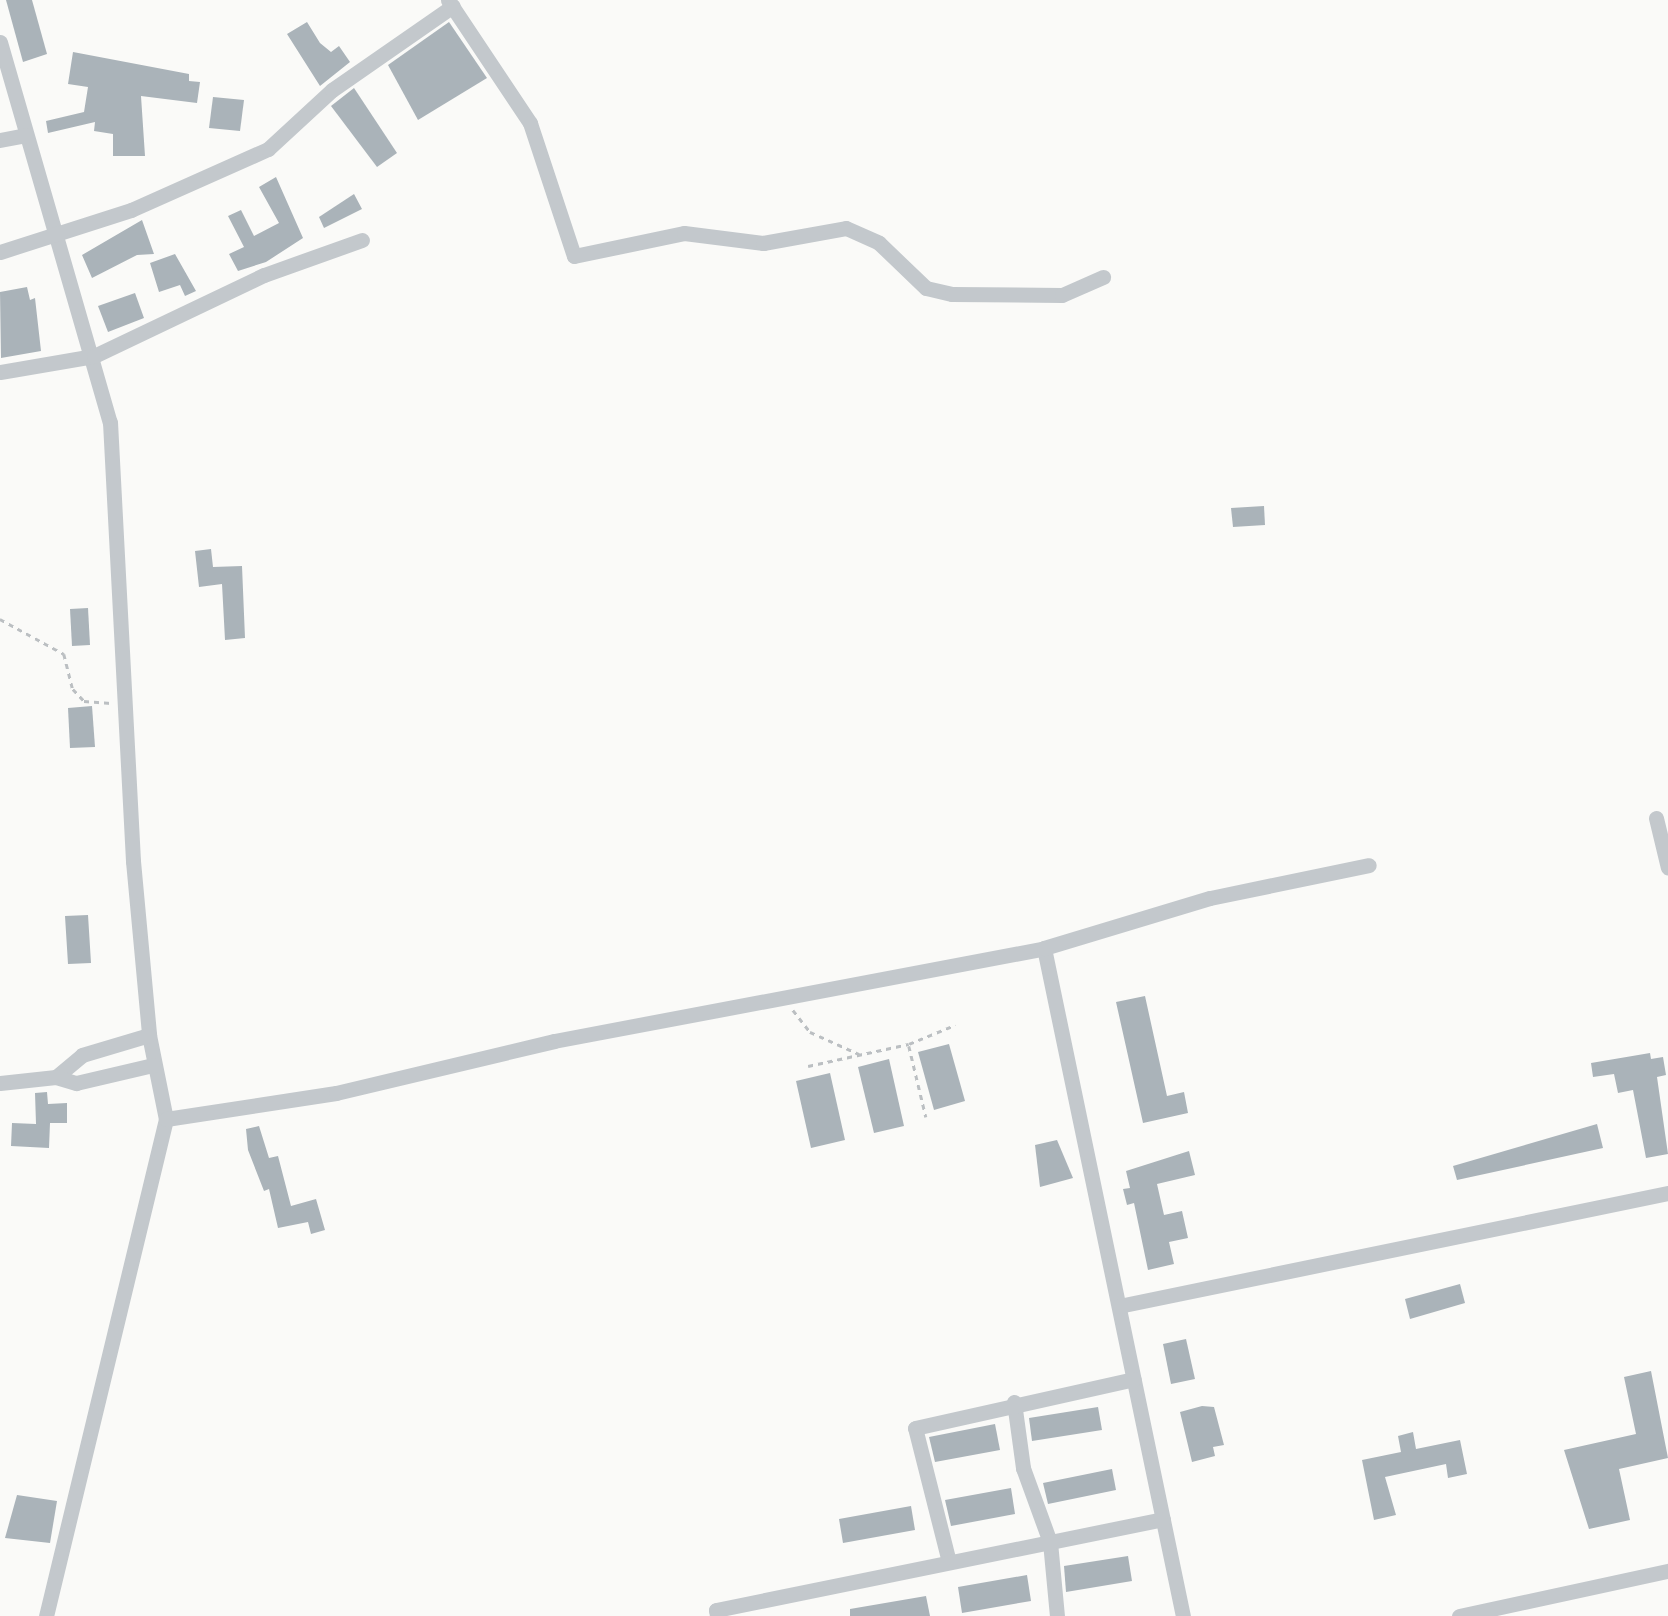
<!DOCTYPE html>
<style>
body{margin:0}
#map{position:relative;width:1668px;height:1616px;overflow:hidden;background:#fafaf8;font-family:Cabin,sans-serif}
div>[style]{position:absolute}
.building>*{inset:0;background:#aab3b9}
.path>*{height:2.5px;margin-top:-1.25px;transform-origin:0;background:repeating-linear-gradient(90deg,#bbbfc2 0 5px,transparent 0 10px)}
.minor>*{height:15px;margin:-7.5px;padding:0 7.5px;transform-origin:7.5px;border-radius:7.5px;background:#c3c8cc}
span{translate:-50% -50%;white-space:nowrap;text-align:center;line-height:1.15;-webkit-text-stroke:10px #fff;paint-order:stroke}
</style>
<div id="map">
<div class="building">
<div style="clip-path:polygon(6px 0,32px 0,47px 54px,23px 62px)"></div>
<div style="clip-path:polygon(307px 22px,320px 43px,331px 52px,339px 46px,350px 62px,320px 86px,287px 34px)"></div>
<div style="clip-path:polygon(449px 22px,487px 78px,418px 120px,388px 65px)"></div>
<div style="clip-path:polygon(73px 52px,189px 74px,189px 81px,200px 82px,197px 103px,141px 96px,145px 156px,113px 156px,113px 134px,94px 131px,95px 122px,48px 133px,46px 121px,84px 112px,88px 87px,68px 84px)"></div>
<div style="clip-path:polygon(354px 88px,397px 153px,377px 167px,331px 106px)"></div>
<div style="clip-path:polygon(213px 97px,244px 100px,240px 131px,209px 128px)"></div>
<div style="clip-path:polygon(276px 177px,303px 238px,266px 262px,238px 271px,229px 254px,244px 247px,228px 216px,241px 210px,254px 236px,279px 223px,259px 187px)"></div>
<div style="clip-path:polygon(354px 194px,362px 209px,324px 228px,319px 217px)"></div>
<div style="clip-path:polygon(142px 220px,154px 254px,137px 255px,92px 278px,82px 255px)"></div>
<div style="clip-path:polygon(175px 254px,196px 291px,185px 296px,180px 285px,159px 292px,150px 263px)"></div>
<div style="clip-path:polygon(27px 287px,30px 300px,35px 298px,41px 351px,1px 358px,0 292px)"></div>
<div style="clip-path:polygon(135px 293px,144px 318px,108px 332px,98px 306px)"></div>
<div style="clip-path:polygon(1264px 506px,1265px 525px,1233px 527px,1231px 508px)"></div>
<div style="clip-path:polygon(211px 549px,213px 567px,242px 566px,245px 638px,225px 640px,222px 584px,199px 587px,195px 551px)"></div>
<div style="clip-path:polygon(88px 608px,90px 645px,72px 646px,70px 609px)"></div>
<div style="clip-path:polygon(92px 706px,95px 747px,70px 748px,68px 708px)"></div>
<div style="clip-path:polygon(88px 915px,91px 963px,68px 964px,65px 916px)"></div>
<div style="clip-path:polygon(1145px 996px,1167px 1096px,1184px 1092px,1188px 1113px,1143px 1123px,1116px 1002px)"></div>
<div style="clip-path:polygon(949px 1044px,965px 1101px,934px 1110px,918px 1052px)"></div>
<div style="clip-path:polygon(1650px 1053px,1651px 1059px,1663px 1057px,1666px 1075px,1657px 1077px,1668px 1154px,1646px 1158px,1633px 1090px,1618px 1093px,1614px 1074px,1593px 1077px,1591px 1063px)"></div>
<div style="clip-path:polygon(889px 1059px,904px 1126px,874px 1133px,858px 1067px)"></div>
<div style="clip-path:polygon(830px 1073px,845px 1140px,811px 1148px,796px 1081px)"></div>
<div style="clip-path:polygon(47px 1092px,48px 1104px,67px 1103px,67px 1123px,50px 1123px,49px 1148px,11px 1146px,12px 1123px,36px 1124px,35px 1093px)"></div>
<div style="clip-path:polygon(1597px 1124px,1603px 1148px,1457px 1180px,1453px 1166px)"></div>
<div style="clip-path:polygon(259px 1126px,269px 1158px,278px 1156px,291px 1206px,316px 1199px,325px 1230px,311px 1234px,308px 1222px,278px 1228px,269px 1189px,264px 1191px,248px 1150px,246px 1129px)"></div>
<div style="clip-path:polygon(1057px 1140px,1073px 1178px,1040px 1187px,1035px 1145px)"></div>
<div style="clip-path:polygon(1189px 1151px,1195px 1175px,1157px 1184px,1164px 1215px,1182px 1211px,1188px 1238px,1169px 1242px,1174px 1264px,1148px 1270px,1134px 1203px,1127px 1205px,1123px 1189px,1130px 1188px,1126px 1171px)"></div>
<div style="clip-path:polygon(1460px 1284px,1465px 1303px,1410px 1319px,1405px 1299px)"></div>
<div style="clip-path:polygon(1186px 1339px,1195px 1379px,1171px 1384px,1163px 1344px)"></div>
<div style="clip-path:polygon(1651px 1371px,1668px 1458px,1619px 1469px,1630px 1520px,1589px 1529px,1564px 1450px,1636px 1434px,1624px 1377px)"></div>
<div style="clip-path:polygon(1202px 1406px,1214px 1407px,1224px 1445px,1213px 1447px,1215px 1456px,1192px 1462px,1180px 1412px)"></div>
<div style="clip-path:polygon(1098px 1407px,1102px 1430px,1032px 1441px,1029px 1418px)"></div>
<div style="clip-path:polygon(995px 1424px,1000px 1450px,935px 1462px,929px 1437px)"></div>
<div style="clip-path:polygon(1413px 1432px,1416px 1449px,1460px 1440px,1467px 1474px,1448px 1478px,1446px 1464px,1385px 1477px,1396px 1515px,1374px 1520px,1362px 1460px,1401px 1452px,1398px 1436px)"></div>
<div style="clip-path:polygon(1112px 1469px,1116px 1490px,1048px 1504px,1043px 1483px)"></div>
<div style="clip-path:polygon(1011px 1488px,1015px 1514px,951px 1526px,945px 1500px)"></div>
<div style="clip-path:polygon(17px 1495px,57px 1501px,50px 1543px,5px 1538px)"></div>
<div style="clip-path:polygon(911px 1506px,915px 1530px,843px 1543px,839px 1519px)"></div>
<div style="clip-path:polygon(1128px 1556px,1132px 1581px,1066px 1592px,1064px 1566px)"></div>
<div style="clip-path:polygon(1027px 1575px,1031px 1601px,962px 1613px,958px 1587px)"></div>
<div style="clip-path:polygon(926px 1596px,930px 1616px,850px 1616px,850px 1609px)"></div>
</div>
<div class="path">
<div style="left:0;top:619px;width:73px;rotate:28.7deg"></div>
<div style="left:64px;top:654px;width:36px;rotate:76deg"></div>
<div style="left:73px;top:689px;width:16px;rotate:47deg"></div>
<div style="left:84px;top:701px;width:27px;rotate:4deg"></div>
<div style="left:793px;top:1010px;width:28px;rotate:52deg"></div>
<div style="left:810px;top:1032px;width:54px;rotate:24.2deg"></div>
<div style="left:909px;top:1046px;width:73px;rotate:76.5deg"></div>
<div style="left:808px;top:1066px;width:103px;rotate:-12.3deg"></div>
<div style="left:909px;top:1044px;width:50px;rotate:-22.4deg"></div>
</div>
<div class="minor">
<div style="left:448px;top:0;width:148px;rotate:56.3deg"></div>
<div style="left:530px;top:123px;width:140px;rotate:71.7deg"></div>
<div style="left:574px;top:256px;width:112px;rotate:-11.8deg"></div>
<div style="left:684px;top:233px;width:80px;rotate:7.2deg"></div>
<div style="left:763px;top:243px;width:84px;rotate:-10.2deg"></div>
<div style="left:846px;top:228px;width:36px;rotate:24deg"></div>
<div style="left:879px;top:243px;width:65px;rotate:43.8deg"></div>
<div style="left:926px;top:288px;width:27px;rotate:13deg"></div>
<div style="left:952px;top:294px;width:110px;rotate:0.5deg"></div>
<div style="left:1062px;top:295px;width:45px;rotate:-23.7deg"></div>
<div style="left:0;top:42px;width:396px;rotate:73.9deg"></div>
<div style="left:110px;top:422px;width:440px;rotate:87deg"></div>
<div style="left:133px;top:861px;width:175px;rotate:84.7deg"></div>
<div style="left:149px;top:1035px;width:86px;rotate:78.6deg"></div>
<div style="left:166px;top:1119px;width:511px;rotate:103.57deg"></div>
<div style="left:0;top:140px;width:26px;rotate:-11deg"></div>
<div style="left:0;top:252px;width:138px;rotate:-17.8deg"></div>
<div style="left:131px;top:210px;width:150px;rotate:-24deg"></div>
<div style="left:268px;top:149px;width:87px;rotate:-42.7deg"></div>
<div style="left:332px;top:90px;width:147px;rotate:-34.8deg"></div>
<div style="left:0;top:372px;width:95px;rotate:-9.7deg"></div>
<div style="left:94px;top:356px;width:188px;rotate:-25.5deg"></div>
<div style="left:264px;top:275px;width:104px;rotate:-19.7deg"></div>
<div style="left:1656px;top:818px;width:51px;rotate:76.5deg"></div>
<div style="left:1044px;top:948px;width:682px;rotate:78.25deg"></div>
<div style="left:56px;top:1077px;width:34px;rotate:-40deg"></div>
<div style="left:82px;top:1055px;width:70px;rotate:-16.6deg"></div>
<div style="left:0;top:1083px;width:56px;rotate:-6.1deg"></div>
<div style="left:56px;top:1077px;width:21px;rotate:17deg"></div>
<div style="left:76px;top:1083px;width:79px;rotate:-13.2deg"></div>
<div style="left:166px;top:1119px;width:172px;rotate:-8.7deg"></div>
<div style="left:336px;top:1093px;width:224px;rotate:-13.4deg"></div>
<div style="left:554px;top:1041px;width:499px;rotate:-10.7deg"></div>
<div style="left:1044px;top:948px;width:173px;rotate:-16.8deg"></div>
<div style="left:1210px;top:898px;width:162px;rotate:-11.7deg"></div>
<div style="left:1119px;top:1306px;width:561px;rotate:-11.63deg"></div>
<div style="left:1014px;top:1402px;width:67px;rotate:82.2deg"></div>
<div style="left:1023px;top:1468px;width:79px;rotate:70deg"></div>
<div style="left:1050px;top:1542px;width:74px;rotate:84.6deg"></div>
<div style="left:949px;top:1562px;width:138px;rotate:-104.2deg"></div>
<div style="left:915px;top:1428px;width:224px;rotate:-12.6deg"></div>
<div style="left:717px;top:1616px;width:6px;rotate:-99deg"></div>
<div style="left:716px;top:1610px;width:456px;rotate:-11.5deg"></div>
<div style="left:1459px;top:1616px;width:214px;rotate:-12.2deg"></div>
</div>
</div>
